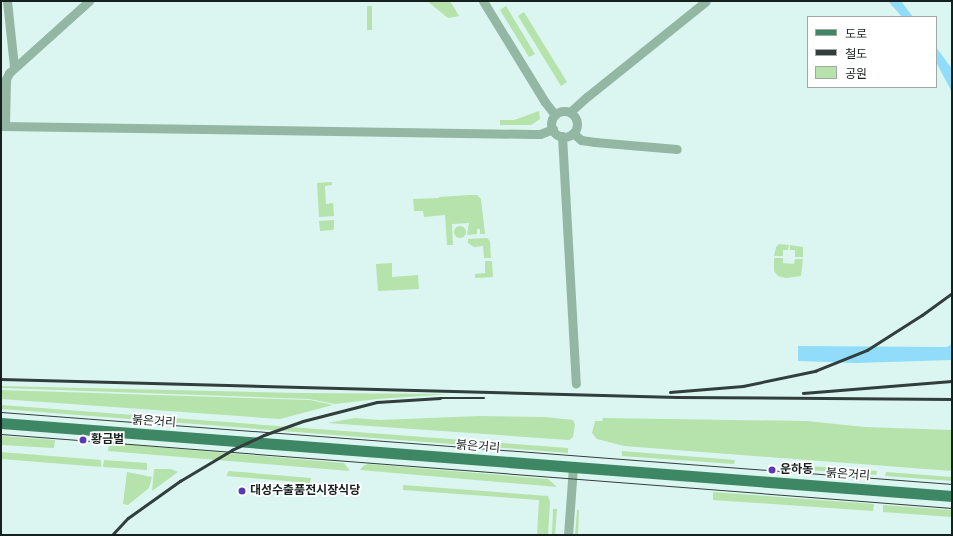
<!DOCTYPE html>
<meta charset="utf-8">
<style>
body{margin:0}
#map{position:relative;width:953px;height:536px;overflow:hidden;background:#dbf6f1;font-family:"Alegreya Sans","Noto Sans KR",sans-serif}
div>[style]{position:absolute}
.green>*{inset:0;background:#b6e2ab}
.round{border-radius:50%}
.water>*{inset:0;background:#90dcfa}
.minor>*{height:9px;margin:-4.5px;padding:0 4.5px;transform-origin:4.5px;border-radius:4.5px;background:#93b7a3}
.minor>.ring{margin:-4.5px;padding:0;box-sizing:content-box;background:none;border:9px solid #93b7a3;border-radius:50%}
.major>*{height:11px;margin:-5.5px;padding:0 5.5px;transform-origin:5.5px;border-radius:5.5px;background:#3e8764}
.tram>*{height:1px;margin:-0.5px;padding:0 0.5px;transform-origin:0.5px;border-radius:0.5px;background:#323e3c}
.rail>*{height:2.5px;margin:-1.25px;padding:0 1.25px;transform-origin:1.25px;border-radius:1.25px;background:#323e3c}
.dots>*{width:11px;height:11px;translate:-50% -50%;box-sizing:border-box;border:2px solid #fff;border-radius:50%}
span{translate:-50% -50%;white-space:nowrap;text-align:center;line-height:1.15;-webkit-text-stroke:3.5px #fff;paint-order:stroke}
.street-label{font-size:12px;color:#16201e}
.poi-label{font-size:12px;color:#16201e;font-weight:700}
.left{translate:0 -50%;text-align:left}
.frame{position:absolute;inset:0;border:2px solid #16201e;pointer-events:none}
.legend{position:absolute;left:807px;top:16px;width:130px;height:72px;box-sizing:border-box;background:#fff;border:1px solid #a2a6a5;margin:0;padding:5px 7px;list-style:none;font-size:12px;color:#16201e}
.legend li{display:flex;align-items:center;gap:8px;height:20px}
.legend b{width:20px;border:1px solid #a2a6a5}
</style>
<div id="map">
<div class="green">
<div style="clip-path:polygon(427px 1px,450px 1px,459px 16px,448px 18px)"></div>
<div style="clip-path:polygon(367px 6px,372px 6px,372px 30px,367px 30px)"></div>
<div style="clip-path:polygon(506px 6px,535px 54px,529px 57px,500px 10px)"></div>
<div style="clip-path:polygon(524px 12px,567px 82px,561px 86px,518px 16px)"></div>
<div style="clip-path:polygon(539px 111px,540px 119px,531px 125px,500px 125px,500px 120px,514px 120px)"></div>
<div style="clip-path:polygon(332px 182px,332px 185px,325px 186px,326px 204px,333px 203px,334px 216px,319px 217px,317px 183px)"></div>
<div style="clip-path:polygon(470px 195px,477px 195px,481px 199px,485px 234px,480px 234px,480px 229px,477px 229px,477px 234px,467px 235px,469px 223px,452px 224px,453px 245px,447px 245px,445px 215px,424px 217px,423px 211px,414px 211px,413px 199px,439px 198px,439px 197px)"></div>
<div style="clip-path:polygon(334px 220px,334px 228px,333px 230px,320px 231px,319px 221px)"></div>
<div class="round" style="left:454px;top:226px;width:12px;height:12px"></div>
<div style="clip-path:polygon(487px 238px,490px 241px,491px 258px,484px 258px,483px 246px,474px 247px,468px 243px,468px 239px)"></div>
<div style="clip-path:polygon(779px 244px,789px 245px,788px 250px,783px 250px,783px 256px,774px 256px,776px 247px)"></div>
<div style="clip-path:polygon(790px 245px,803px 247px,803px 257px,795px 257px,795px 250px,790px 250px)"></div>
<div style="clip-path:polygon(774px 258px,783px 258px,783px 263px,794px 264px,795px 259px,803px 259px,801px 276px,786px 278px,778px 276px,774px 271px)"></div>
<div style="clip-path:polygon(485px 261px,492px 261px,493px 277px,475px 278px,475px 274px,485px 273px)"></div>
<div style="clip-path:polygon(392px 263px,392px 277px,418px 275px,419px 289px,378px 291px,376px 264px)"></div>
<div style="clip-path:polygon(1px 386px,298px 393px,450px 394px,378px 399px,335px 404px,309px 399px,1px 388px)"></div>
<div style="clip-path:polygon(1px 390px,310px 400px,333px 405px,280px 419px,1px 399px)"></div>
<div style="clip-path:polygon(1px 405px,568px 448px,568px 453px,1px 409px)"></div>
<div style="clip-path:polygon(479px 416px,545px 417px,573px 420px,575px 425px,573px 437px,569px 440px,327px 423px,355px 418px,380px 420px)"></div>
<div style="clip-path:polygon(603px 418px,806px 421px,865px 427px,952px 430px,952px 471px,624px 446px,597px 439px,592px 433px,595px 421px,602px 421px)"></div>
<div style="clip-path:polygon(1px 436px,55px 440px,54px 448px,1px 445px)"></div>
<div style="clip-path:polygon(109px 443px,344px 463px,350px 471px,108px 451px)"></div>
<div style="clip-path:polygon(622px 451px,735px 460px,734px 464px,622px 456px)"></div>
<div style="clip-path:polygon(1px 452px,101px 460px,101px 467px,1px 459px)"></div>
<div style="clip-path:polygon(104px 460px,147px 463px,147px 470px,103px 467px)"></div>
<div style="clip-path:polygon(368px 464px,548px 479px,557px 487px,360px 470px,363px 466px)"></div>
<div style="clip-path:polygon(795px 465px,877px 471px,876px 475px,795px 469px)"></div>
<div style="clip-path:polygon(154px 469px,171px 469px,178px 472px,152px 491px)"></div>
<div style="clip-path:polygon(229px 471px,311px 478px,310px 483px,226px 476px)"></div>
<div style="clip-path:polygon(127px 472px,152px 477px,149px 488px,128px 505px,123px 504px)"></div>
<div style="clip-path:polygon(886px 472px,952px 477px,952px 481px,885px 476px)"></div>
<div style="clip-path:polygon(403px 485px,548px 496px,550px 502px,548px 535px,537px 535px,539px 500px,403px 490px)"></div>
<div style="clip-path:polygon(713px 492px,874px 504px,873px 511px,713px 500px)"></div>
<div style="clip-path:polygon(883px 505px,952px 510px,952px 517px,883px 512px)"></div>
<div style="clip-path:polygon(553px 509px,557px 509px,555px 535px,552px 535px)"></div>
<div style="clip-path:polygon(577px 510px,579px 510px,578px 535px,575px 535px)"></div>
</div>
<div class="water">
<div style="clip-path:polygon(888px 1px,901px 1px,913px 17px,902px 17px)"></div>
<div style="clip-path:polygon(936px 47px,952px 69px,952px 92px,936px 62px)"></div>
<div style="clip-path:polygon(952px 344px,952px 360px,857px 363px,798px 361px,798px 346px,947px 347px)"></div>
</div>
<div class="minor">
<div style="left:7px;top:1px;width:66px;rotate:83.9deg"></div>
<div style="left:483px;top:1px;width:119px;rotate:58.5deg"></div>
<div style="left:545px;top:102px;width:16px;rotate:52deg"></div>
<div class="ring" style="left:551px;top:111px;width:17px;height:17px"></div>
<div style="left:570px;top:112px;width:24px;rotate:-42deg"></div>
<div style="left:588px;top:96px;width:151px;rotate:-38.8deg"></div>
<div style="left:1px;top:126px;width:531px;rotate:0.86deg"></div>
<div style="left:532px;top:134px;width:8px"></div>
<div style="left:540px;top:134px;width:14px;rotate:-21deg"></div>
<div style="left:5px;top:126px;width:47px;rotate:-88.8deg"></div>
<div style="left:6px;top:79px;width:7px;rotate:-63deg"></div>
<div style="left:9px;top:73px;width:108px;rotate:-42deg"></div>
<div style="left:573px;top:133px;width:11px;rotate:41deg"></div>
<div style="left:581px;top:140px;width:14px;rotate:8deg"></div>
<div style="left:595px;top:142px;width:82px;rotate:4.9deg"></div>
<div style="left:562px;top:136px;width:248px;rotate:86.8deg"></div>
<div style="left:568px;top:535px;width:68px;rotate:-85.8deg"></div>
</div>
<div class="major">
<div style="left:1px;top:423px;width:954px;rotate:4.39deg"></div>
</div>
<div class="tram">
<div style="left:1px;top:412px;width:954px;rotate:4.33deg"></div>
<div style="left:1px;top:434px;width:954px;rotate:4.45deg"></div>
</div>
<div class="rail">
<div style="left:1px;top:379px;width:676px;rotate:1.53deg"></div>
<div style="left:677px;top:397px;width:275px;rotate:0.4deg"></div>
<div style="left:670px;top:392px;width:73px;rotate:-4.7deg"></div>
<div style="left:743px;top:386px;width:74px;rotate:-11.8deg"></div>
<div style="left:815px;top:371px;width:56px;rotate:-22deg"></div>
<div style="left:867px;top:350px;width:65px;rotate:-32.5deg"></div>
<div style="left:922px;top:315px;width:37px;rotate:-36deg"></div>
<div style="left:803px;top:393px;width:149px;rotate:-4.6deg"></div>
<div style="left:112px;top:535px;width:23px;rotate:-47deg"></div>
<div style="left:128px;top:518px;width:64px;rotate:-35.4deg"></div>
<div style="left:180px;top:481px;width:61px;rotate:-30.8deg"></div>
<div style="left:232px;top:450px;width:35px;rotate:-25deg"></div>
<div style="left:264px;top:435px;width:41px;rotate:-19.7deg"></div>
<div style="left:303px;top:421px;width:76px;rotate:-14.4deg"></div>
<div style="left:377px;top:402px;width:63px;rotate:-3.6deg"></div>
<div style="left:440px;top:398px;width:44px"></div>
</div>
<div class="dots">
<div style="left:83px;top:440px;background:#583ab2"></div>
<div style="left:772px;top:470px;background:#583ab2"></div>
<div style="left:242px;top:491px;background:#583ab2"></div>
</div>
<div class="street-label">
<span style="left:154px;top:422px;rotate:4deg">붉은거리</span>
<span style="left:478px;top:447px;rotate:5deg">붉은거리</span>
<span style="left:848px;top:475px;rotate:4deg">붉은거리</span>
</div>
<div class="poi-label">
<span class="left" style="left:91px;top:440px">황금벌</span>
<span class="left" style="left:780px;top:470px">운하동</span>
<span class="left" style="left:250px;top:491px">대성수출품전시장식당</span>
</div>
<div class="frame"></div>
<ul class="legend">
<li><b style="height:5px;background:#3e8764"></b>도로</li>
<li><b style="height:5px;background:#323e3c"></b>철도</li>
<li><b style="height:11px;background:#b6e2ab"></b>공원</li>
</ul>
</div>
